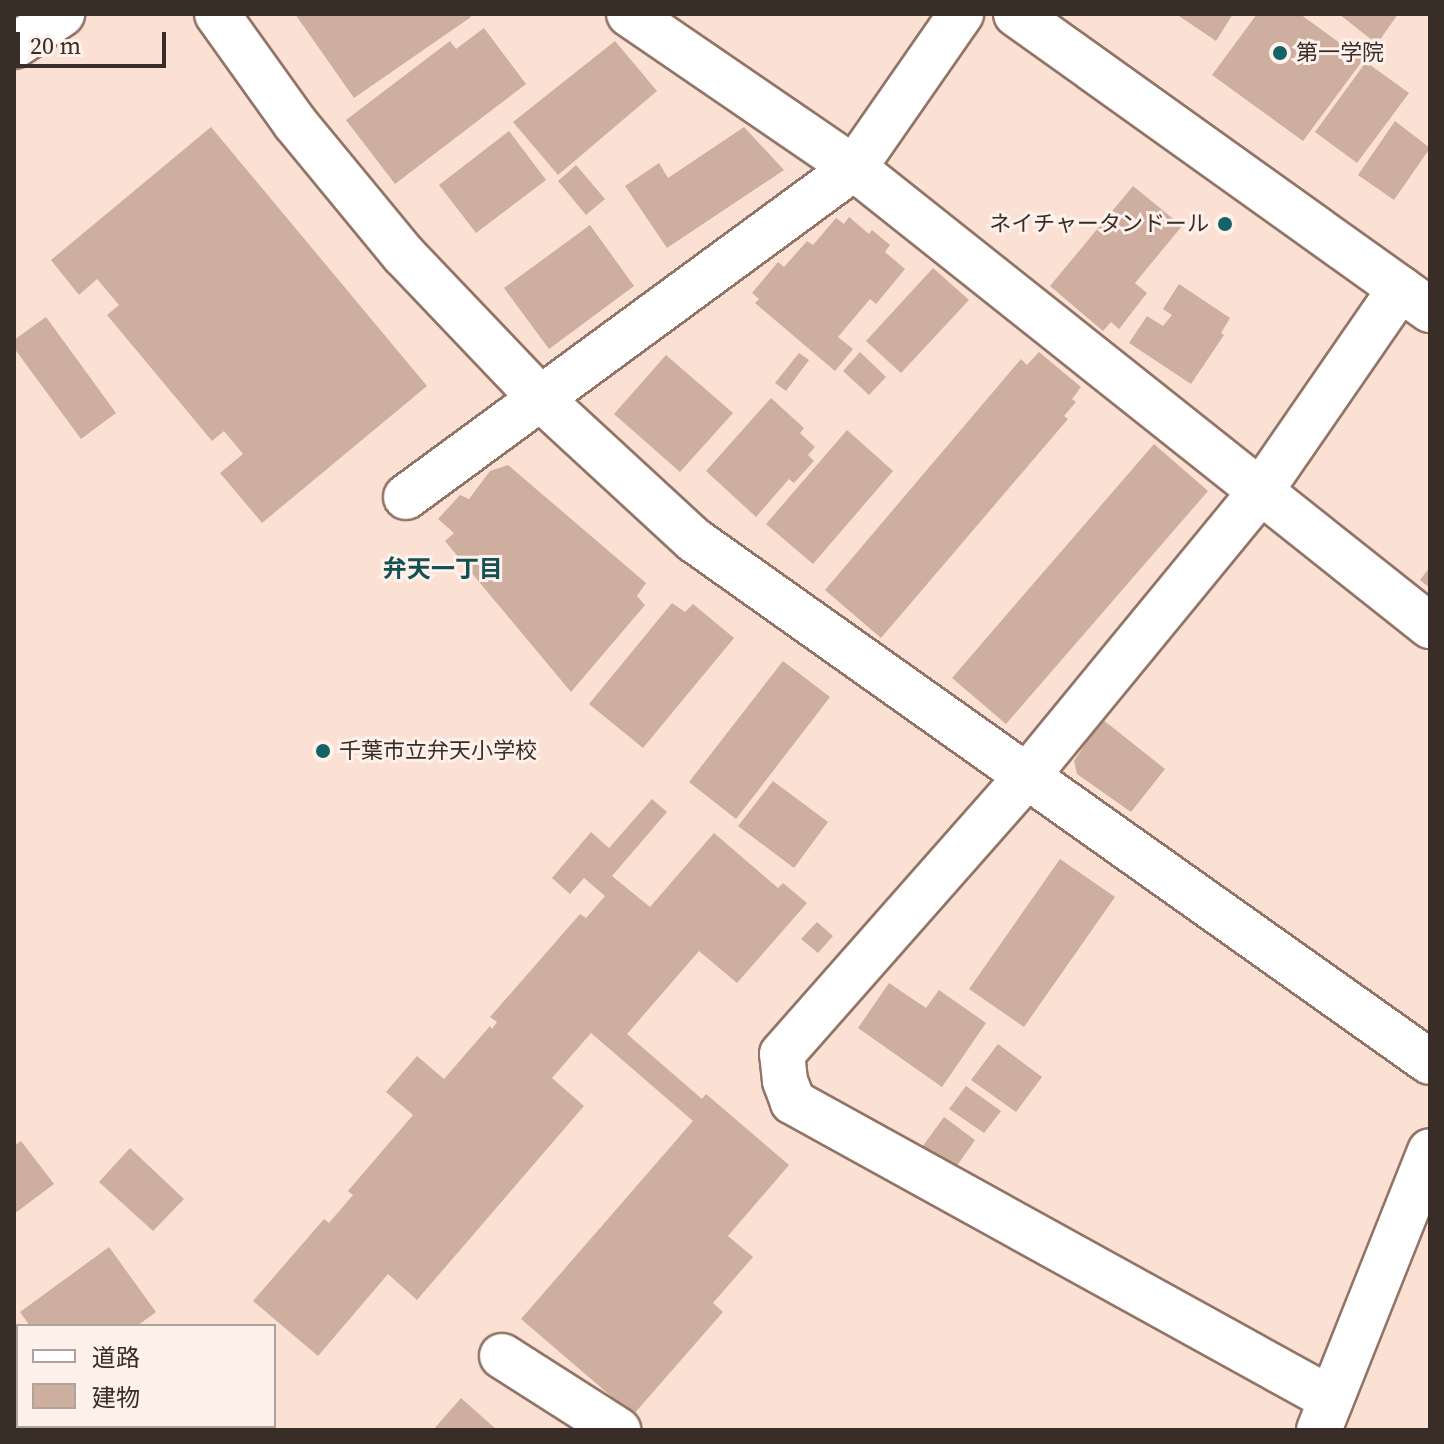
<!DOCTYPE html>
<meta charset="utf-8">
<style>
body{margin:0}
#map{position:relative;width:1444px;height:1444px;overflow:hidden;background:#fbe1d4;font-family:"Source Serif 4","Noto Sans JP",serif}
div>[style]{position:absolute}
.building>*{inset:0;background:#cdae9f}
.roads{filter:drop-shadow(2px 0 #927567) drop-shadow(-2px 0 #927567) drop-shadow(0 2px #927567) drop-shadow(0 -2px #927567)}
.minor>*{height:44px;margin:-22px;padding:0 22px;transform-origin:22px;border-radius:22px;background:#fff}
.dots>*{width:22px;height:22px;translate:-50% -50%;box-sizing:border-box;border:4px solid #fef1eb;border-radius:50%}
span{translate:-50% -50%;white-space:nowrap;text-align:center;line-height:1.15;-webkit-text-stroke:6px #fef1eb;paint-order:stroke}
.poi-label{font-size:22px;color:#392d27}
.left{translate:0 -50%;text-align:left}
.right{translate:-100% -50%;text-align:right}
.neighbourhood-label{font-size:24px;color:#125051;font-weight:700}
.frame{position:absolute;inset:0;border:16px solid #392d27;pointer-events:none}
.legend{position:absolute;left:16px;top:1324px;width:260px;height:104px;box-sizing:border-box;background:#fef1eb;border:2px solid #afa39d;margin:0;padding:10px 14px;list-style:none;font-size:24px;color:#392d27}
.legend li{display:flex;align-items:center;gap:16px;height:40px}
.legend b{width:40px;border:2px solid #afa39d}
.scale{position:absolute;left:16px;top:32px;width:150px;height:36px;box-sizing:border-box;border:4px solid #392d27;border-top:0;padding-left:10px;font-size:24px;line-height:28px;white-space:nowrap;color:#392d27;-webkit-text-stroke:6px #fef1eb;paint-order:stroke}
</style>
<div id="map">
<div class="building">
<div style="clip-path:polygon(295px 14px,469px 14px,471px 17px,354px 98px)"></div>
<div style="clip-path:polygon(1176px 14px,1233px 14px,1216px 41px)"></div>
<div style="clip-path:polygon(1257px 14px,1300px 14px,1363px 60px,1303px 141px,1212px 75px)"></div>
<div style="clip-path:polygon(1339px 14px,1398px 14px,1377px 44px)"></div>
<div style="clip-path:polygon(484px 28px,526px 84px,395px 184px,346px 120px,450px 41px,456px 49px)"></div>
<div style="clip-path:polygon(615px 41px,657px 91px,558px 175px,513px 122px)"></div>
<div style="clip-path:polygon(1366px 62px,1409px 93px,1357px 163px,1315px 132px)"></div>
<div style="clip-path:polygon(1395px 121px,1430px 148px,1394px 200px,1358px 175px)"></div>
<div style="clip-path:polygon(211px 127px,427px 386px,262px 523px,220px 473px,243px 454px,224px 431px,212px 441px,107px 315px,119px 305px,97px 279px,79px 295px,51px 260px)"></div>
<div style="clip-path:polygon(744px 127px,784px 170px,667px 248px,625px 186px,659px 163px,668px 178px)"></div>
<div style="clip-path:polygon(509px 131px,546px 180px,476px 233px,439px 185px)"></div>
<div style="clip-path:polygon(576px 165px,605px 199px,586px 215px,558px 181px)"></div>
<div style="clip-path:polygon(1133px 186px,1182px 226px,1135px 283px,1147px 293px,1119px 329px,1111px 322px,1103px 331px,1050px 286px)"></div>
<div style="clip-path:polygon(849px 217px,869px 234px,872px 230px,890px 245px,885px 252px,905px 269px,876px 304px,870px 299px,838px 337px,853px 349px,835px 371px,755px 303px,759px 299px,752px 293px,778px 262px,784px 267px,807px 241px,813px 245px,836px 218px,844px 224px)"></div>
<div style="clip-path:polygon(590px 225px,634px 286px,549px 349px,504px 288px)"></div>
<div style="clip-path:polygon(933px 268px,969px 300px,901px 373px,866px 341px)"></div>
<div style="clip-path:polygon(1179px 284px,1230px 318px,1221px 333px,1224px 335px,1191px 384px,1129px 343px,1147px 316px,1163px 326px,1172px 315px,1163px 309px)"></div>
<div style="clip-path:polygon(46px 317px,116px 413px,81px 439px,14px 348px,14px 340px)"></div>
<div style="clip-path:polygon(860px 352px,886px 377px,869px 395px,843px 371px)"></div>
<div style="clip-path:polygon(1039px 352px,1081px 387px,1072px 399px,1076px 402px,1064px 416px,1068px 419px,881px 638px,825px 590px,1021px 359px,1027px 365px)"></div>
<div style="clip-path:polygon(799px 353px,809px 360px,786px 391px,775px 383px)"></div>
<div style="clip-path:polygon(666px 355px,733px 413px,680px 472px,614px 414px)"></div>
<div style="clip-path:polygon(771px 398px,804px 428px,800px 433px,815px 447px,808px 455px,814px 461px,794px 483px,789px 479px,756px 517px,706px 471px)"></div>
<div style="clip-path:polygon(847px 430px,893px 471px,813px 564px,766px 524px)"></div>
<div style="clip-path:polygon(1154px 444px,1208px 491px,1006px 724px,952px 678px)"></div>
<div style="clip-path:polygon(508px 465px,646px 583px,637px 596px,645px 605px,571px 692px,445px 541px,454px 533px,438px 519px,460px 495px,469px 499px,490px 471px)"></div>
<div style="clip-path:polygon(1430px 567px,1430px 588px,1420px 580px)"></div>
<div style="clip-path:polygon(672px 603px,685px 612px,693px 604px,734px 638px,643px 748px,589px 704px)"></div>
<div style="clip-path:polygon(783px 661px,830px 697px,736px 819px,689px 782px)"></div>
<div style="clip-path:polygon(1102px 719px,1165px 769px,1131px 812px,1077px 774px,1074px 761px)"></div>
<div style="clip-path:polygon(773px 781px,828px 822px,794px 868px,738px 826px)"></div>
<div style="clip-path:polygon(652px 799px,667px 812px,612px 876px,650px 907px,714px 833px,778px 888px,783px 883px,807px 903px,737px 983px,699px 951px,627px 1034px,702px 1099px,706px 1094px,789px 1165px,728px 1236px,753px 1257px,713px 1303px,723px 1312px,633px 1415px,521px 1319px,693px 1121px,591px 1033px,552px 1078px,584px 1106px,417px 1300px,388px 1274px,318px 1356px,253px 1301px,324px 1219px,329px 1223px,353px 1195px,348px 1191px,413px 1115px,386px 1092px,417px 1056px,444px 1079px,490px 1026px,492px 1029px,497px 1022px,490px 1017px,580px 914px,586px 918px,605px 896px,584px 878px,570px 894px,552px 878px,591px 832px,609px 848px)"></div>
<div style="clip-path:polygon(1060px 859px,1115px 897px,1024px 1027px,969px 989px)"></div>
<div style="clip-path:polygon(817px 922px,833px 936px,818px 953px,801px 939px)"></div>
<div style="clip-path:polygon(889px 983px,926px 1008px,939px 990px,986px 1023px,942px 1087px,858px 1028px)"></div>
<div style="clip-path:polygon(998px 1044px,1042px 1077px,1016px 1112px,971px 1080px)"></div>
<div style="clip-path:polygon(966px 1086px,1001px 1111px,984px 1133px,949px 1109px)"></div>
<div style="clip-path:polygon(944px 1117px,975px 1140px,949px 1177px,917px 1154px)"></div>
<div style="clip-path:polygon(21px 1141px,54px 1184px,14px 1214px,14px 1146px)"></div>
<div style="clip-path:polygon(130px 1148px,184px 1199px,153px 1231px,99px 1182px)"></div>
<div style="clip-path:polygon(109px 1247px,156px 1312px,137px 1326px,30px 1326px,20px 1312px)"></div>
<div style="clip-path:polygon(461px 1398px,497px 1430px,433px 1430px)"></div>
<div style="clip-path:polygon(155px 1426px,274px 1426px,277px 1430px,150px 1430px)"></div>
</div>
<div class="roads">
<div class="minor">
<div style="left:217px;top:14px;width:134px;rotate:54.4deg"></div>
<div style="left:295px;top:123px;width:171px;rotate:50.5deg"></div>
<div style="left:404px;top:255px;width:197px;rotate:46.4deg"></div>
<div style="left:540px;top:398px;width:209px;rotate:42.7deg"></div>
<div style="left:694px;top:540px;width:902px;rotate:35.35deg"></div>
<div style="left:629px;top:14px;width:273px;rotate:34.4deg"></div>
<div style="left:854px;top:168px;width:736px;rotate:38.49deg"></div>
<div style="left:1016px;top:14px;width:509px;rotate:35.56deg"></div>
<div style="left:14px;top:46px;width:58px;rotate:-33.7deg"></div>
<div style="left:406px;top:497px;width:556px;rotate:-36.29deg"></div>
<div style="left:854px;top:168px;width:188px;rotate:-55.2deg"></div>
<div style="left:502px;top:1356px;width:138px;rotate:32.5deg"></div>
<div style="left:14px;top:1357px;width:6px;rotate:51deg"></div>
<div style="left:1331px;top:1399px;width:615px;rotate:-151.1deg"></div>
<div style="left:793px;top:1102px;width:22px;rotate:-111deg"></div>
<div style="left:785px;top:1081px;width:27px;rotate:-96deg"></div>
<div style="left:782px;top:1054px;width:371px;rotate:-48.6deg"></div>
<div style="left:1027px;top:776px;width:367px;rotate:-50.6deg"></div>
<div style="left:1260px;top:492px;width:247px;rotate:-55.4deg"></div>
<div style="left:67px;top:1426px;width:5px;rotate:53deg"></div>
<div style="left:1319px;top:1430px;width:300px;rotate:-68.3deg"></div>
</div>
</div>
<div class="dots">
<div style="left:1280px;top:53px;background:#156465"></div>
<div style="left:1225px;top:224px;background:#156465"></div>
<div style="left:323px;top:751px;background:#156465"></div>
</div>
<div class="poi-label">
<span class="left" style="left:1296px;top:53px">第一学院</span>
<span class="right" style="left:1209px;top:224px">ネイチャータンドール</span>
<span class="left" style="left:339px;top:751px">千葉市立弁天小学校</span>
</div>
<div class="neighbourhood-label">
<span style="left:443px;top:569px">弁天一丁目</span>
</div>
<div class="frame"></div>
<ul class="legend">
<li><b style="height:10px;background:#fff"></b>道路</li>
<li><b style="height:22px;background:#cdae9f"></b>建物</li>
</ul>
<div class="scale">20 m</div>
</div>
